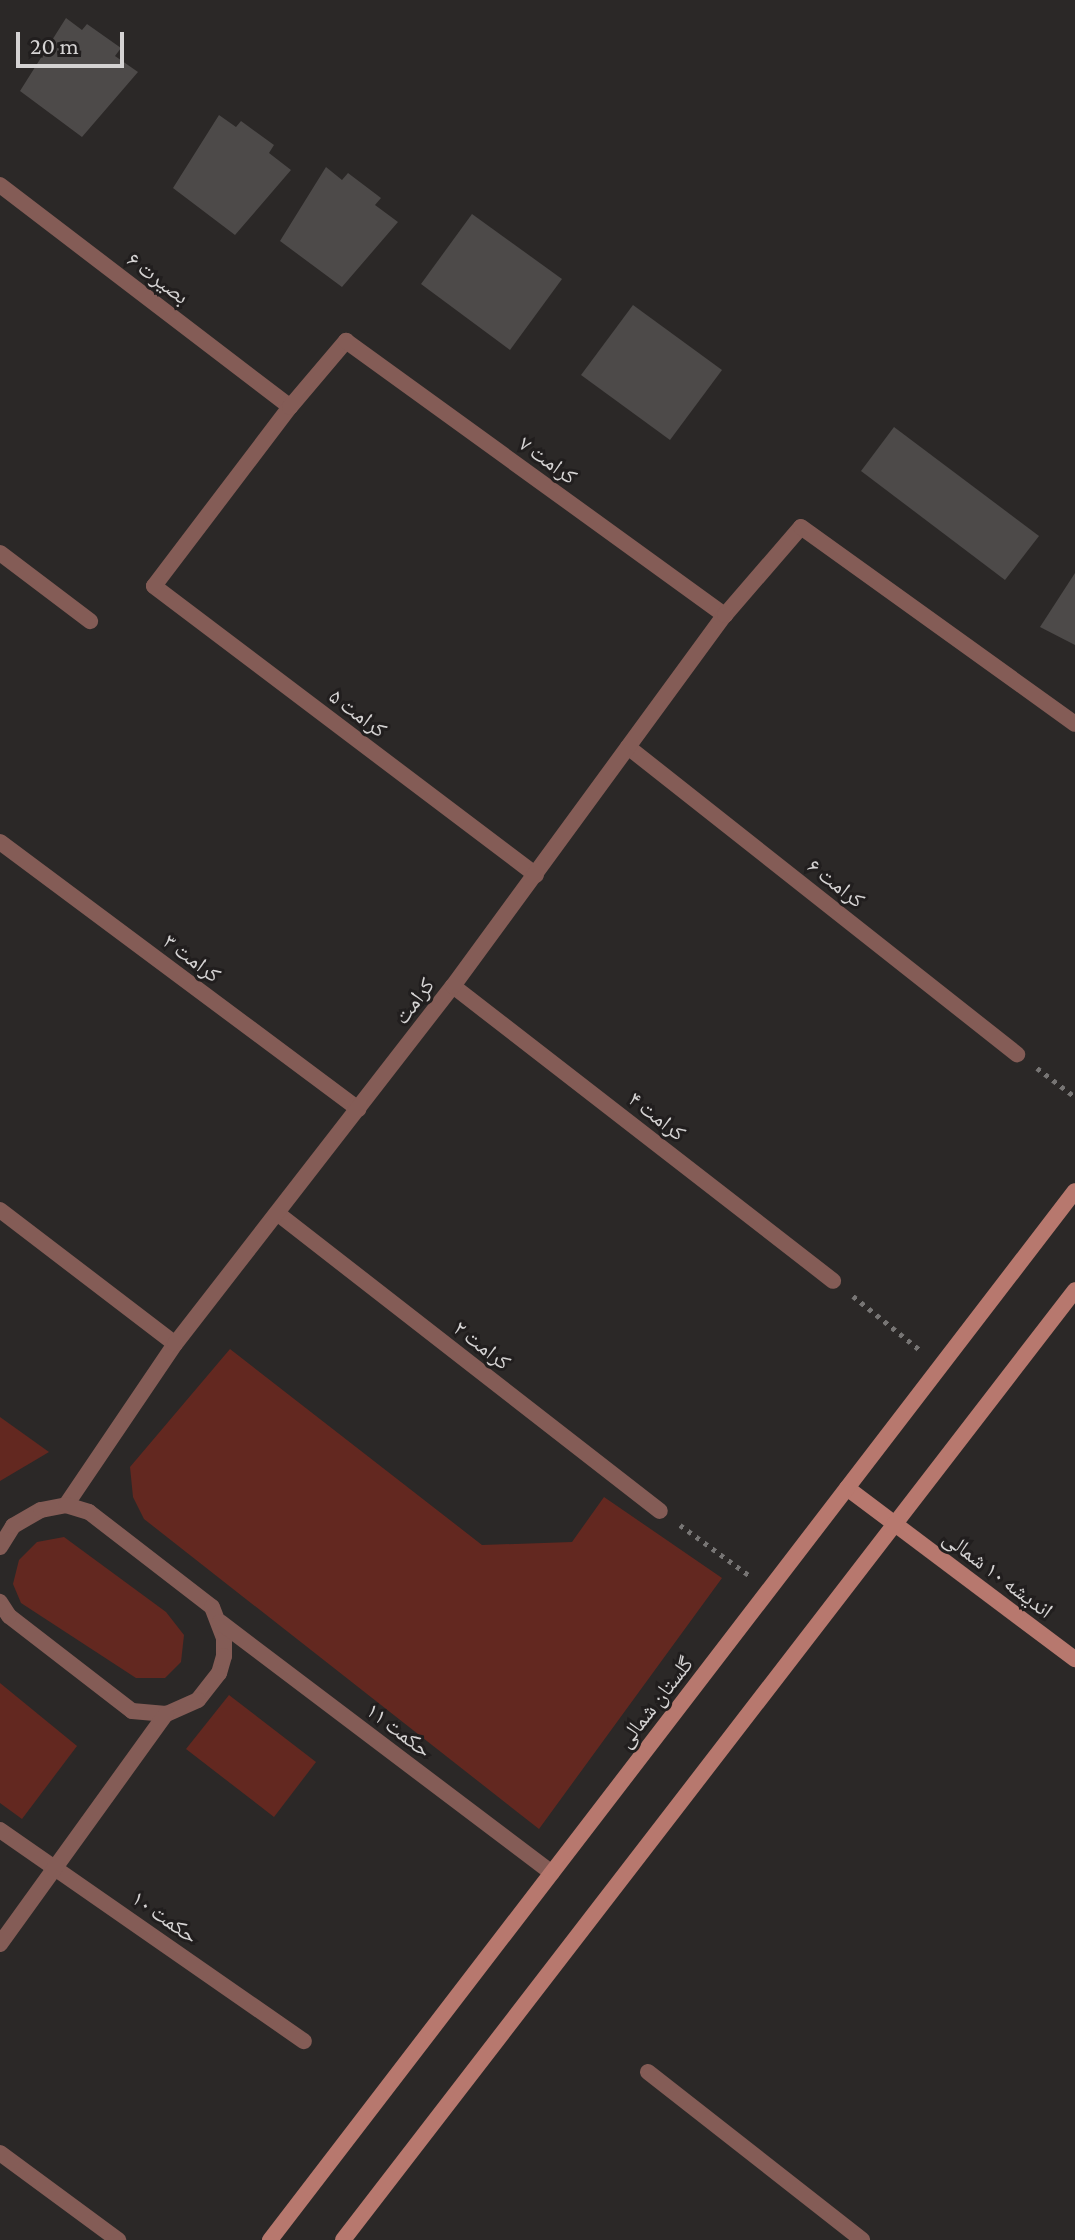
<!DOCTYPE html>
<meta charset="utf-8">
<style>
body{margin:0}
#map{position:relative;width:1075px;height:2240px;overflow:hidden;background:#2b2827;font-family:"Crimson Pro","Noto Naskh Arabic",serif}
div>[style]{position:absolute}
.green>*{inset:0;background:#632820}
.building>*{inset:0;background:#4d4a49}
.path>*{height:5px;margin-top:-2.5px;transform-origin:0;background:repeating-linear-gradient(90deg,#777574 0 4px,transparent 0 10px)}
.street>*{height:16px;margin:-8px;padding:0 8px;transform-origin:8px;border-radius:8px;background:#845c56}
.secondary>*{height:16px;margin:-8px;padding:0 8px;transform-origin:8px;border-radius:8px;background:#b7786e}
span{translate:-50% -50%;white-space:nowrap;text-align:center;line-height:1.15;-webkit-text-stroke:6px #211e1e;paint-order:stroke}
.street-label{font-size:22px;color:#d5d3d3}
.scale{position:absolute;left:16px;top:32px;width:108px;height:36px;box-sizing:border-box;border:4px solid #d5d3d3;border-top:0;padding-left:10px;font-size:24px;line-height:28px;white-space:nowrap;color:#d5d3d3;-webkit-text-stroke:6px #211e1e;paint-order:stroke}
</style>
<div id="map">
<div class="green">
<div style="clip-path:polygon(230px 1349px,482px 1545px,572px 1542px,604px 1497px,722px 1578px,539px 1829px,144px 1519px,133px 1497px,130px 1467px)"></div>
<div style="clip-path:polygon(0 1417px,49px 1452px,0 1481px)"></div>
<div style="clip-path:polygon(64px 1537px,166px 1612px,184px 1635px,181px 1662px,165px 1678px,136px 1678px,21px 1603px,13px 1584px,19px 1560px,37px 1542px)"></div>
<div style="clip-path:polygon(0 1683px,77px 1746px,22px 1819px,0 1803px)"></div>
<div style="clip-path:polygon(229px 1695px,316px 1762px,274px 1817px,186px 1749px)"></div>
</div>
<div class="building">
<div style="clip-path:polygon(66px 18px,82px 30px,87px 24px,121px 48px,115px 56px,138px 72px,82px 137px,20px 91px)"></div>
<div style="clip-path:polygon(219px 115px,236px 127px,241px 121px,274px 145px,269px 153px,291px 170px,235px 235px,173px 188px)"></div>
<div style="clip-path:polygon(326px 167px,342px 180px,348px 173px,381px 198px,375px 205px,398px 222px,342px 287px,280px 241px)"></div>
<div style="clip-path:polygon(472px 214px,562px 279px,510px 350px,421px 284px)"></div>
<div style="clip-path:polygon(633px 305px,722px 370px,670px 440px,581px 375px)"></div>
<div style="clip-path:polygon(894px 427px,1039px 536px,1005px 580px,861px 471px)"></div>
<div style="clip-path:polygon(1075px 573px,1075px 645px,1040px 627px)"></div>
</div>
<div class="path">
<div style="left:1037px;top:1068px;width:48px;rotate:37.3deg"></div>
<div style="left:853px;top:1296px;width:86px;rotate:38.9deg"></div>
<div style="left:680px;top:1525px;width:87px;rotate:36.1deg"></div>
</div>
<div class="street">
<div style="left:0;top:185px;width:365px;rotate:37.4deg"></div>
<div style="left:0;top:553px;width:113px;rotate:37.1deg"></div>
<div style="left:628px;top:747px;width:496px;rotate:38.3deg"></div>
<div style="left:0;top:842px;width:447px;rotate:36.7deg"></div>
<div style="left:536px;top:875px;width:479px;rotate:-142.9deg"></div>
<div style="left:154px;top:586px;width:225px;rotate:-52.8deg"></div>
<div style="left:290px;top:407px;width:87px;rotate:-49.7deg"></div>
<div style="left:346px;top:341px;width:468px;rotate:35.9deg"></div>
<div style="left:453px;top:986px;width:481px;rotate:37.8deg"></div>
<div style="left:0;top:1210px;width:220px;rotate:37.4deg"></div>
<div style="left:277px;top:1213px;width:485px;rotate:37.9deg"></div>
<div style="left:66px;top:1505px;width:194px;rotate:-55.9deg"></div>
<div style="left:175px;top:1344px;width:453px;rotate:-52.2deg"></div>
<div style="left:453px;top:986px;width:460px;rotate:-53.8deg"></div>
<div style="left:725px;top:615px;width:116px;rotate:-49.2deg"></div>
<div style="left:801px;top:527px;width:337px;rotate:35.7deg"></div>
<div style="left:0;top:1547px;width:25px;rotate:-58deg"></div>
<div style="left:13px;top:1526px;width:32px;rotate:-30deg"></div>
<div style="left:41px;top:1510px;width:25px;rotate:-11deg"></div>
<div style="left:66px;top:1505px;width:24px;rotate:17deg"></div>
<div style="left:89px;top:1512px;width:155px;rotate:37.7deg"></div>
<div style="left:212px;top:1607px;width:34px;rotate:69deg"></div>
<div style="left:224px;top:1639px;width:17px;rotate:90deg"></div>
<div style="left:224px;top:1656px;width:18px;rotate:106deg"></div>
<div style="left:219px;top:1673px;width:34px;rotate:128deg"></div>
<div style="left:198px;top:1700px;width:35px;rotate:156deg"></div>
<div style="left:166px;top:1714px;width:34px;rotate:-175deg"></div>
<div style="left:132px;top:1711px;width:155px;rotate:-142.3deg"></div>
<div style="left:9px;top:1616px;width:17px;rotate:-123deg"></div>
<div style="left:220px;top:1622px;width:416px;rotate:37.1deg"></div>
<div style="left:0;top:1830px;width:370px;rotate:34.8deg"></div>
<div style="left:0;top:1944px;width:284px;rotate:-54.2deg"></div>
<div style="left:648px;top:2072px;width:272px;rotate:38.1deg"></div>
<div style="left:0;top:2153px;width:147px;rotate:36.4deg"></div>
</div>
<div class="secondary">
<div style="left:847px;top:1488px;width:285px;rotate:36.9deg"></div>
<div style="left:270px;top:2240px;width:1322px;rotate:-52.5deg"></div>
<div style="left:343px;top:2240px;width:1199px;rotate:-52.38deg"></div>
</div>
<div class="street-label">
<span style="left:158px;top:278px;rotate:37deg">بصیرت ۶</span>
<span style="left:548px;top:460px;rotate:36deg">کرامت ۷</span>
<span style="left:358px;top:713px;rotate:37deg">کرامت ۵</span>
<span style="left:836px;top:883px;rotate:38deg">کرامت ۶</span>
<span style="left:192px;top:958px;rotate:37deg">کرامت ۳</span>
<span style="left:414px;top:1001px;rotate:-53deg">کرامت</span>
<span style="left:657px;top:1116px;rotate:38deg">کرامت ۴</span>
<span style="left:482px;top:1345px;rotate:38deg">کرامت ۲</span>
<span style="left:998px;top:1574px;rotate:37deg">اندیشه ۱۰ شمالی</span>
<span style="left:655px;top:1702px;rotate:-52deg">گلستان شمالی</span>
<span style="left:399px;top:1730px;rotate:37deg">حکمت ۱۱</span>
<span style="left:165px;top:1917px;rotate:35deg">حکمت ۱۰</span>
</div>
<div class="scale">20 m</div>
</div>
